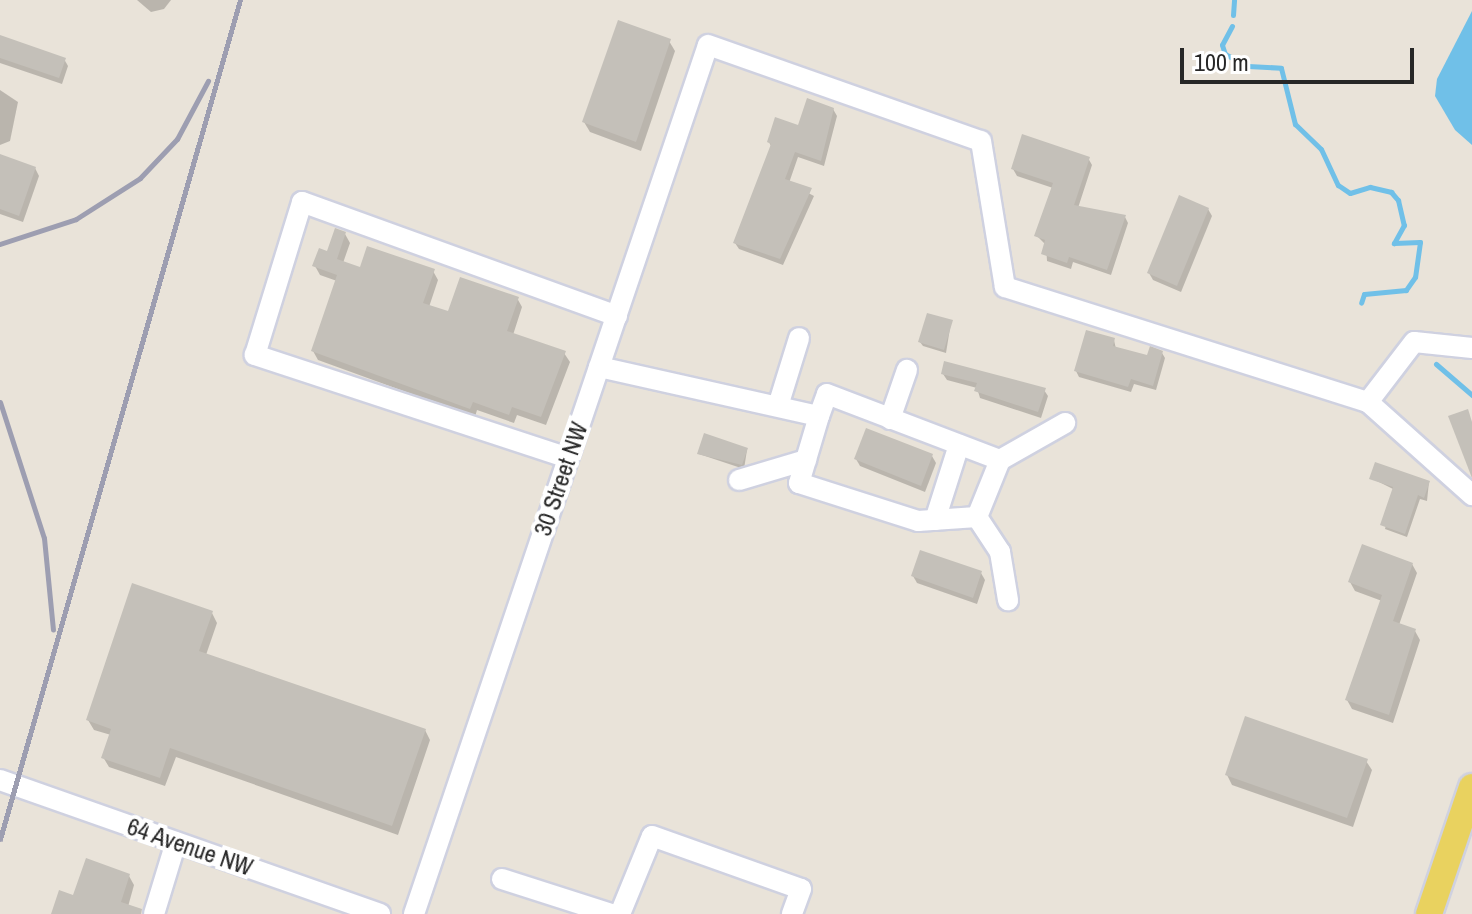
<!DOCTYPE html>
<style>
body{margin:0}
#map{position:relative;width:1472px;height:914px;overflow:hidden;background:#e9e3d9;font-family:"Archivo Narrow",sans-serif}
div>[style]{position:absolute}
.water>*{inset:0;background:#70c0e8}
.shadow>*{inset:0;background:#0003}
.stream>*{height:5px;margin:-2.5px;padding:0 2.5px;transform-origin:2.5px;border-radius:2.5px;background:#70c0e8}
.building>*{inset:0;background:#c4c0b9}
.roads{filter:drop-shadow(2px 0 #cfd1e0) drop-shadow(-2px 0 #cfd1e0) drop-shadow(0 2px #cfd1e0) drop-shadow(0 -2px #cfd1e0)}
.minor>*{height:20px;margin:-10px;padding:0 10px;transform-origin:10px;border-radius:10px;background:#fff}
.major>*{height:26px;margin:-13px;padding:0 13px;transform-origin:13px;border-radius:13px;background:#e9d25f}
.rail>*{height:5px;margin:-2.5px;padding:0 2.5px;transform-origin:2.5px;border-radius:2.5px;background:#9d9eb1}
span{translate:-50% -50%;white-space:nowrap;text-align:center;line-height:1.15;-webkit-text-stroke:8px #fff;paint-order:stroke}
.street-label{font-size:24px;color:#272727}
.scale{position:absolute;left:1180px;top:48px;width:234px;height:36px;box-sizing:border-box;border:4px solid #272727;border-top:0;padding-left:10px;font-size:24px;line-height:28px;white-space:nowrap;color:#272727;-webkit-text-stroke:6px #fff;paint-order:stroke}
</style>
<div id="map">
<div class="water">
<div style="clip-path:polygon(1472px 11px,1472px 145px,1455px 130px,1435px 96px,1437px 79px)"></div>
</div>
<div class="shadow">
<div style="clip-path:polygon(137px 0,171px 0,164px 9px,151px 12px)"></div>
<div style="clip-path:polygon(0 37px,64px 59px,68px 66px,62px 84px,0 63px)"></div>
<div style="clip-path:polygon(669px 41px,675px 51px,641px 151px,590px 132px,584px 122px)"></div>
<div style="clip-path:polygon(0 90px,18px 102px,10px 141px,0 145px)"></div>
<div style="clip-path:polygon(833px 109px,837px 116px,824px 166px,798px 157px,789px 183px,814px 196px,783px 265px,739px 249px,735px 243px,772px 148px,769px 142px)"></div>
<div style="clip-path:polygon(0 156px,35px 168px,39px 176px,23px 222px,0 214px)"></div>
<div style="clip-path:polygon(1088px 158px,1092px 165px,1078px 208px,1125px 217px,1128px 223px,1111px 275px,1073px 262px,1071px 269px,1047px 261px,1046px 245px,1037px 236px,1053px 188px,1017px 176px,1013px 169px)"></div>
<div style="clip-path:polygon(1208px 209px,1212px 216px,1181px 292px,1153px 280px,1149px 273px)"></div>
<div style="clip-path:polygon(345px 234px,350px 243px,343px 263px,361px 270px,433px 271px,438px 280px,429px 307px,449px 314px,517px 298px,522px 307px,513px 335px,564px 353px,570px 362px,546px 425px,517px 415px,514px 423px,477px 410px,475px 417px,318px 360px,313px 351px,337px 281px,320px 275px,315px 266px)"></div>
<div style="clip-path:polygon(951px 322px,946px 353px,923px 346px,920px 342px)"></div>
<div style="clip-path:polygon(1114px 340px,1116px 349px,1148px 358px,1162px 353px,1165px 358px,1156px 390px,1134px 384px,1131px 392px,1079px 377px,1076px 371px)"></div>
<div style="clip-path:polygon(943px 374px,1044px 390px,1048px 396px,1041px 418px,980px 398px,977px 388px,947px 380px)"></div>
<div style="clip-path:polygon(747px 450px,744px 469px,699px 454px)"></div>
<div style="clip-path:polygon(932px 456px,936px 463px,925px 492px,860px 466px,856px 459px)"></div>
<div style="clip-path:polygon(1371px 478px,1429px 482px,1427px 501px,1420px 499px,1407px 537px,1385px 529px,1395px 490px)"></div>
<div style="clip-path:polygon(1412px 564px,1417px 573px,1399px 625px,1415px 631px,1420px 640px,1393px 723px,1352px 709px,1347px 700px,1382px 601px,1355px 591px,1350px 582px)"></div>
<div style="clip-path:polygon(981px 573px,985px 580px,977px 604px,917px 583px,913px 576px)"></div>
<div style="clip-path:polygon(212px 613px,217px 623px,206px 655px,425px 730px,430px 740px,398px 835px,176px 757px,165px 786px,109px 767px,103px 757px,111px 735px,94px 730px,88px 720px)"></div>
<div style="clip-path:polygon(1366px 761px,1372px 770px,1353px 827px,1232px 785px,1227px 775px)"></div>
<div style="clip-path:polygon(129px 876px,134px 885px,126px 914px,53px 914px,74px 897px)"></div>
</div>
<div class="stream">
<div style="left:1233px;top:15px;width:15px;rotate:-86deg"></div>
<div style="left:1232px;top:26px;width:21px;rotate:118deg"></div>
<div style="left:1222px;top:45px;width:9px;rotate:72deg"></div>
<div style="left:1225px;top:54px;width:26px;rotate:28deg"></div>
<div style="left:1248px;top:66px;width:33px;rotate:3deg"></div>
<div style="left:1281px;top:68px;width:58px;rotate:76deg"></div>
<div style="left:1295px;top:124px;width:36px;rotate:44deg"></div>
<div style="left:1321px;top:149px;width:40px;rotate:65deg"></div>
<div style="left:1338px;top:185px;width:14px;rotate:34deg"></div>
<div style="left:1350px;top:193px;width:21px;rotate:-17deg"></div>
<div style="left:1370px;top:187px;width:22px;rotate:13deg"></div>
<div style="left:1391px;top:192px;width:11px;rotate:49deg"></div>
<div style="left:1398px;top:200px;width:26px;rotate:77deg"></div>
<div style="left:1404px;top:225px;width:21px;rotate:119deg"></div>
<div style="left:1394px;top:243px;width:26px;rotate:-2deg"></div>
<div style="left:1420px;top:242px;width:35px;rotate:98deg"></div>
<div style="left:1415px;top:277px;width:16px;rotate:125deg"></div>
<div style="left:1406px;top:290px;width:42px;rotate:174.6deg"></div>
<div style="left:1364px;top:294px;width:9px;rotate:108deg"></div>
<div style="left:1436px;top:364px;width:48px;rotate:40.7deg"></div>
</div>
<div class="building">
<div style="clip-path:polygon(618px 20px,671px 39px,636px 142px,582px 122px)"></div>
<div style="clip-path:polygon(0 35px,66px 58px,59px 78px,0 58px)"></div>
<div style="clip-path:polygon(807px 98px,834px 108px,821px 161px,795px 152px,785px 179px,812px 188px,780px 259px,733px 243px,771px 144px,767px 142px,775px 117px,798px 125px)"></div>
<div style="clip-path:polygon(1022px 134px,1090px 157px,1074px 205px,1126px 215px,1107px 270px,1069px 257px,1067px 263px,1041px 254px,1045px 240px,1034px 236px,1053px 183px,1011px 169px)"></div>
<div style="clip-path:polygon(0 154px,36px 167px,19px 216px,0 209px)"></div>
<div style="clip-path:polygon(1179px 195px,1209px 208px,1177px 286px,1147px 273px)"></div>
<div style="clip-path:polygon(335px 228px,346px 232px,337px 259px,360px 267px,367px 246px,435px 269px,423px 303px,448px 311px,460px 277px,519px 297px,507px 331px,566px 351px,541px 417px,512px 407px,509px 415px,473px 402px,470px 409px,311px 351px,337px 275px,312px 266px,319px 248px,327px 251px)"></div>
<div style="clip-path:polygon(927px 313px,953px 320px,944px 350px,918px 342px)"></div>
<div style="clip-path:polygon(1086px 330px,1115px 338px,1113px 346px,1147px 355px,1150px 346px,1163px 351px,1153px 386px,1131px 379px,1128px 387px,1074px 371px)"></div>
<div style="clip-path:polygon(944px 361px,1046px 388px,1038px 412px,974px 391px,977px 383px,941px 374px)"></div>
<div style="clip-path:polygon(1468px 409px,1472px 422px,1472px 478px,1448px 416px)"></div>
<div style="clip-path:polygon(866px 428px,933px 454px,921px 486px,854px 459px)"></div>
<div style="clip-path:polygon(704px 433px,748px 448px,742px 465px,697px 454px)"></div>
<div style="clip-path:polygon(1375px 462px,1430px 481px,1424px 498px,1418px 495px,1405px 534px,1380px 525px,1393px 487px,1369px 479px)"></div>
<div style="clip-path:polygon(1362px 544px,1413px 563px,1393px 621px,1416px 629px,1389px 715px,1345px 700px,1382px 595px,1348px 582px)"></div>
<div style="clip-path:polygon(920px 550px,982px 571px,973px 598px,911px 576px)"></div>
<div style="clip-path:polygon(132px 583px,213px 611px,199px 651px,426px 729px,392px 826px,170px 748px,160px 778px,101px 758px,111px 729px,86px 720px)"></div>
<div style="clip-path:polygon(1245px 716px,1368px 759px,1347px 818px,1225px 775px)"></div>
<div style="clip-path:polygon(86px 858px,130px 874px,121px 902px,142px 909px,141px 914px,51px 914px,59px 890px,73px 895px)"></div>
</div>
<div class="roads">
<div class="minor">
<div style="left:1472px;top:348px;width:58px;rotate:-174.1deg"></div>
<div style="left:1414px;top:342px;width:76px;rotate:127.5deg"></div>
<div style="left:1368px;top:402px;width:140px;rotate:41.8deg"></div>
<div style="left:599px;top:367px;width:225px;rotate:12.6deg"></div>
<div style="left:819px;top:416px;width:70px;rotate:106.6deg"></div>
<div style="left:799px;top:483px;width:125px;rotate:17.7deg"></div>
<div style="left:918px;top:521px;width:59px;rotate:-3.9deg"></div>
<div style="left:977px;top:517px;width:42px;rotate:56.7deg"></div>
<div style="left:1000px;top:552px;width:49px;rotate:80.5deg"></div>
<div style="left:778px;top:406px;width:71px;rotate:-72.8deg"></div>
<div style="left:819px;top:416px;width:23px;rotate:-70deg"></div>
<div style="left:827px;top:394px;width:185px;rotate:20.9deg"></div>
<div style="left:890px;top:419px;width:52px;rotate:-70.9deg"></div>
<div style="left:568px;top:458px;width:330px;rotate:-161.8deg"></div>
<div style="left:255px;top:355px;width:160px;rotate:-72.9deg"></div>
<div style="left:302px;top:202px;width:335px;rotate:19.9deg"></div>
<div style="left:739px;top:480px;width:70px;rotate:-16.6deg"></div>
<div style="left:977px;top:517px;width:61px;rotate:-68deg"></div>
<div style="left:1000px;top:460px;width:75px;rotate:-29.6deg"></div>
<div style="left:935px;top:520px;width:79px;rotate:-72.3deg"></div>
<div style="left:0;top:780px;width:403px;rotate:19.4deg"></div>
<div style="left:502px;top:879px;width:114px;rotate:17.8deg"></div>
<div style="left:154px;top:914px;width:75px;rotate:-73deg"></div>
<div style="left:414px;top:914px;width:917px;rotate:-71.31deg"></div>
<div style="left:708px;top:45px;width:289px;rotate:19.4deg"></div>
<div style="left:981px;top:141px;width:148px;rotate:80.7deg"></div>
<div style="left:1005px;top:287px;width:381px;rotate:17.6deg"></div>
<div style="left:620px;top:914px;width:84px;rotate:-67.7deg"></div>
<div style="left:652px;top:836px;width:158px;rotate:19.6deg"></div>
<div style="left:801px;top:889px;width:27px;rotate:110deg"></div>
</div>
<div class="major">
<div style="left:1429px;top:914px;width:134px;rotate:-71.3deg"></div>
</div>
</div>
<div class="rail">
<div style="left:0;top:244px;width:80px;rotate:-18.2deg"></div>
<div style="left:76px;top:219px;width:76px;rotate:-32.6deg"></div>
<div style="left:140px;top:178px;width:54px;rotate:-46.5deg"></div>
<div style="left:177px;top:139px;width:66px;rotate:-61.9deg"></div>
<div style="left:0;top:402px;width:143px;rotate:72.1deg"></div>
<div style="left:44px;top:538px;width:92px;rotate:84.4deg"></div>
<div style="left:0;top:839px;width:873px;rotate:-74.04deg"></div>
</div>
<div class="street-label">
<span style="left:561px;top:479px;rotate:-71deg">30 Street NW</span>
<span style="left:190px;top:847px;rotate:19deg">64 Avenue NW</span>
</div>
<div class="scale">100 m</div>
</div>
